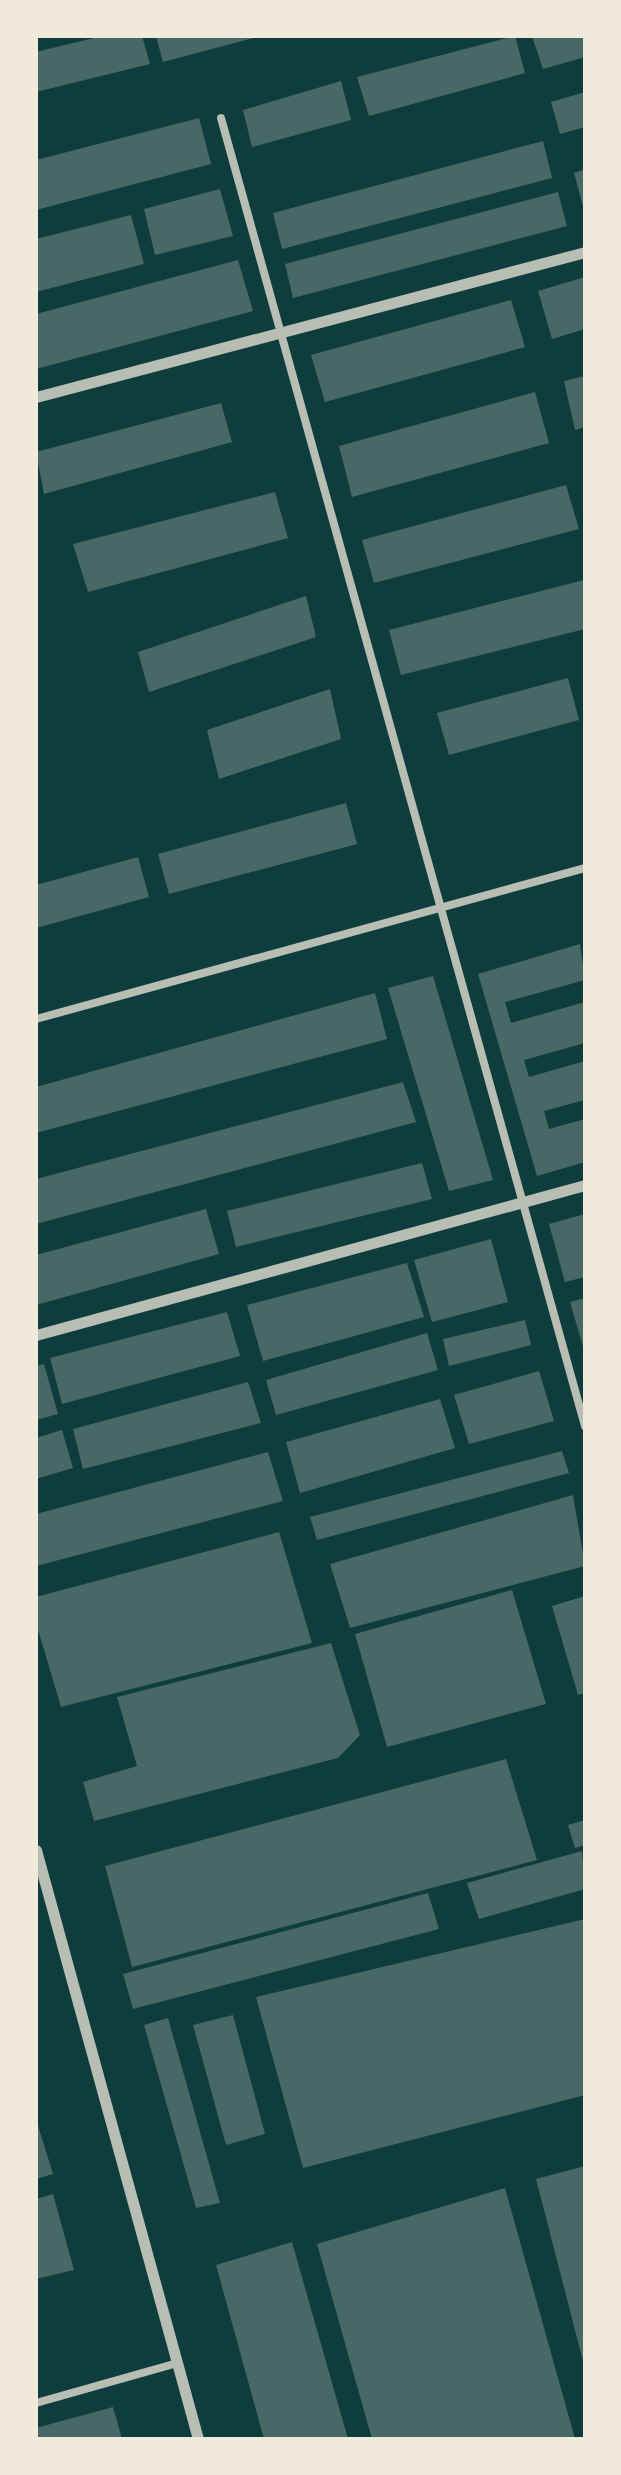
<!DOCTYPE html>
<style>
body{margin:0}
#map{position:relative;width:621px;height:2475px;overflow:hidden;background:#0f3d3e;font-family:"Work Sans",sans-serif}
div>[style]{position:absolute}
.building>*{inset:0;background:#486865}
.minor>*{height:8px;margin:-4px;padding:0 4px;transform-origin:4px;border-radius:4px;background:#b8beb3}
.tertiary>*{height:11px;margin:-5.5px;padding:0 5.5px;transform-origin:5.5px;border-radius:5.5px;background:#b8beb3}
span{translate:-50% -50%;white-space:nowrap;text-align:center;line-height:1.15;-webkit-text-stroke:8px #f1e9da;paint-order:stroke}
.frame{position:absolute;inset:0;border:38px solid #f1e9da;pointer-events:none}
</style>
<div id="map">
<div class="building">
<div style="clip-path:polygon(102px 36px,142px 36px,150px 64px,36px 92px,36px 52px)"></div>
<div style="clip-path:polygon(156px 36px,257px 36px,257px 37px,163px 62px)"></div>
<div style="clip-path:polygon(515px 36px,525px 73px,369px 116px,357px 77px)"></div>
<div style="clip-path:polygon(532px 36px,585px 36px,585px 57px,543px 69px)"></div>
<div style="clip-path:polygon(341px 81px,351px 120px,252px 147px,243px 110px)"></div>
<div style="clip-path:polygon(585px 92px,585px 127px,560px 134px,551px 102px)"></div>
<div style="clip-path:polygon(199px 118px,211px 164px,36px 210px,36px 160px)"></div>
<div style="clip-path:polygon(543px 141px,552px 178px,282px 249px,273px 213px)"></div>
<div style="clip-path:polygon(585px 169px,585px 210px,584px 210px,574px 173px)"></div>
<div style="clip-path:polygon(220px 189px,233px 236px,155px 255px,144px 209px)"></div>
<div style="clip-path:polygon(558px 192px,567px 226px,293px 298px,285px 264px)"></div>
<div style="clip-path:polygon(131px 215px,144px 264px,36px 292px,36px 239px)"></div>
<div style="clip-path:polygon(238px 260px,253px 311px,36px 369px,36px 314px)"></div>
<div style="clip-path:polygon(585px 277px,585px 329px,552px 339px,538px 291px)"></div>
<div style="clip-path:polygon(511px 300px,525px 347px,325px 402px,311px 355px)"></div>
<div style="clip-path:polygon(585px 376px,585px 427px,575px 430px,564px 381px)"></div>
<div style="clip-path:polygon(535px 392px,549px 443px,352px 497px,339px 446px)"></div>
<div style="clip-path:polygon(221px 403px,232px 442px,44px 494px,36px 452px)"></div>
<div style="clip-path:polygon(566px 485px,579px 529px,374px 583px,362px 540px)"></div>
<div style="clip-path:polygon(275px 492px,288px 538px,88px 592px,73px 544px)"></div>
<div style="clip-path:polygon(584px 580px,585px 629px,401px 675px,389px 630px)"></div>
<div style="clip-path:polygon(306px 596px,316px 637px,149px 692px,138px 652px)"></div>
<div style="clip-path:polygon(568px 678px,579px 720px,449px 755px,437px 713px)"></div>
<div style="clip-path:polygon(330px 689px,341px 739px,219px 779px,207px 730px)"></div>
<div style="clip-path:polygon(346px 803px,357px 844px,169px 894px,158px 854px)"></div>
<div style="clip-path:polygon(138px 857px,149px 897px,36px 928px,36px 885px)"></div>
<div style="clip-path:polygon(580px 944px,585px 980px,505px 1002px,511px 1023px,585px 1002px,585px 1043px,524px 1060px,529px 1077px,585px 1061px,585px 1100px,544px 1111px,549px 1129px,585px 1119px,585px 1162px,537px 1176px,478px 974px)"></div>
<div style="clip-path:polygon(433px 976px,493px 1180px,449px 1191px,388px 988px)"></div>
<div style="clip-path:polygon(375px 993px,387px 1039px,36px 1133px,36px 1087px)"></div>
<div style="clip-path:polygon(403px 1082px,416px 1122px,36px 1224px,36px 1179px)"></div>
<div style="clip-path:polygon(422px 1163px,432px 1199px,236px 1247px,227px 1211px)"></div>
<div style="clip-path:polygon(206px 1209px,219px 1254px,36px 1305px,36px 1255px)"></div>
<div style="clip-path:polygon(585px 1214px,585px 1277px,565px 1282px,549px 1224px)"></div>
<div style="clip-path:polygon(491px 1239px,508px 1302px,432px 1322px,414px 1260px)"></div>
<div style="clip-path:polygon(407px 1263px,424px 1317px,263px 1361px,247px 1305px)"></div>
<div style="clip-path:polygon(585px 1298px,585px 1350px,584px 1350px,570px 1302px)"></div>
<div style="clip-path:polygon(227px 1312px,240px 1356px,62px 1404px,50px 1358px)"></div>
<div style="clip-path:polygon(525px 1320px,531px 1345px,449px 1366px,443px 1339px)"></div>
<div style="clip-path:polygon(427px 1333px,438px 1370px,276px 1415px,266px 1380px)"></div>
<div style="clip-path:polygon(44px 1364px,58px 1414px,36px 1420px,36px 1366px)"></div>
<div style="clip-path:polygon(539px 1371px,554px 1421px,469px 1444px,454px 1395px)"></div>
<div style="clip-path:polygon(248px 1382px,261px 1423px,83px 1469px,73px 1429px)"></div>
<div style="clip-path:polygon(440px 1399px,455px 1448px,300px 1493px,286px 1442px)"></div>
<div style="clip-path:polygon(62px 1430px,73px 1468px,36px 1479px,36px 1438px)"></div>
<div style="clip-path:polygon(562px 1451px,569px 1473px,317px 1540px,310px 1517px)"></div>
<div style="clip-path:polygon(268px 1452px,283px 1501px,36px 1566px,36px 1514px)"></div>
<div style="clip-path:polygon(573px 1495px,585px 1566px,350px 1628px,330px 1564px)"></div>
<div style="clip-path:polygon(279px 1532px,312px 1643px,61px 1707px,36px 1623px,36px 1597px)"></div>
<div style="clip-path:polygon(512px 1590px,546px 1704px,387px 1747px,355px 1634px)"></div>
<div style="clip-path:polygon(585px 1596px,585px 1693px,578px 1695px,552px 1606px)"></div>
<div style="clip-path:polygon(331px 1643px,360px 1735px,338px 1758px,94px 1821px,83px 1782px,137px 1766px,117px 1697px)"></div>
<div style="clip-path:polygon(506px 1759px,537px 1860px,132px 1967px,105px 1866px)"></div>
<div style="clip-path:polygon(585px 1820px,585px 1845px,575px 1848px,568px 1825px)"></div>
<div style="clip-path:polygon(582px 1851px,585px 1889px,479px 1919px,467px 1883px)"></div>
<div style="clip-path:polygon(428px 1893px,439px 1929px,133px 2009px,123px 1974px)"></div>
<div style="clip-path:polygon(585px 1919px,585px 2095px,303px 2168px,256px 1997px)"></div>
<div style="clip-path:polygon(233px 2015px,265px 2134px,226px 2145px,193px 2025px)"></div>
<div style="clip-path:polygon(168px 2018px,220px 2203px,196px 2208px,144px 2025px)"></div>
<div style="clip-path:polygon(36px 2119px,53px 2174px,36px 2179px)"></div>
<div style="clip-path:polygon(585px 2166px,585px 2365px,584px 2365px,536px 2179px)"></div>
<div style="clip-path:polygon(505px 2188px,575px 2439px,372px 2439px,317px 2244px)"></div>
<div style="clip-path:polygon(53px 2194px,74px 2270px,36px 2279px,36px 2199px)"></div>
<div style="clip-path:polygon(292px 2242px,348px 2439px,264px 2439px,216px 2265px)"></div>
<div style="clip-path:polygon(113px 2407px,122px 2439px,36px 2439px,36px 2428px)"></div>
</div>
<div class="minor">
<div style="left:221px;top:118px;width:1358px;rotate:74.45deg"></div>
<div style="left:36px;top:1019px;width:569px;rotate:-15.38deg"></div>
<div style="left:36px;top:2403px;width:147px;rotate:-15.8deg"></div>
</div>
<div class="tertiary">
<div style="left:36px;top:397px;width:568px;rotate:-14.79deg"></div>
<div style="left:36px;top:1335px;width:569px;rotate:-15.28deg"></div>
<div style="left:36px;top:1850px;width:611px;rotate:74.62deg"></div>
</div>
<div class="frame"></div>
</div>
